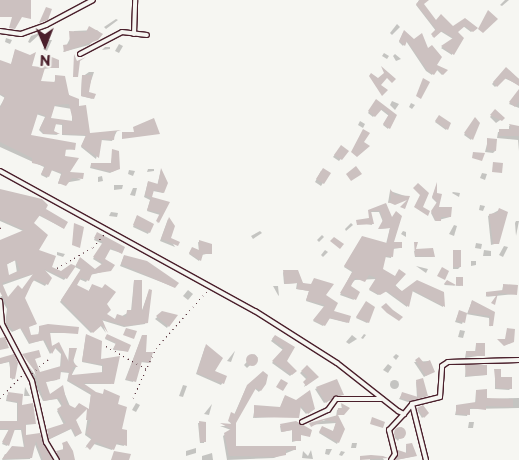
<!DOCTYPE html>
<style>
body{margin:0}
#map{position:relative;width:519px;height:460px;overflow:hidden;background:#f6f6f2;font-family:"Playpen Sans",sans-serif}
div>[style]{position:absolute}
.shadow>*{inset:0;background:#0003}
.round{border-radius:50%}
.building>*{inset:0;background:#ccc1c0}
.path>*{height:1px;margin-top:-0.5px;transform-origin:0;background:repeating-linear-gradient(90deg,#4a1f2b 0 1px,transparent 0 5px)}
.roads{filter:drop-shadow(1px 0 #4a1f2b) drop-shadow(-1px 0 #4a1f2b) drop-shadow(0 1px #4a1f2b) drop-shadow(0 -1px #4a1f2b)}
.street>*{height:4px;margin:-2px;padding:0 2px;transform-origin:2px;border-radius:2px;background:#f6f6f2}
span{translate:-50% -50%;white-space:nowrap;text-align:center;line-height:1.15;-webkit-text-stroke:4px #f6f6f2;paint-order:stroke}
.north{position:absolute;left:20px;top:20px;width:50px;height:50px;-webkit-text-stroke:4px #f6f6f2;paint-order:stroke;rotate:179deg;font-size:14px;font-weight:700;line-height:20px;text-align:center;color:#4a1f2b}
.north::after{content:'';display:block;margin:auto;width:18px;height:22px;background:#4a1f2b;clip-path:polygon(50% 0,100% 100%,50% 72%,0 100%)}
</style>
<div id="map">
<div class="shadow">
<div style="clip-path:polygon(419px 0,427px 0,422px 4px,436px 22px,453px 28px,465px 19px,476px 28px,471px 32px,463px 26px,456px 32px,452px 55px,441px 48px,453px 39px,440px 31px,432px 37px,436px 31px,416px 5px)"></div>
<div style="clip-path:polygon(505px 0,509px 0,502px 6px,500px 5px)"></div>
<div style="clip-path:polygon(116px 19px,118px 20px,106px 29px,104px 27px)"></div>
<div style="clip-path:polygon(397px 24px,400px 27px,392px 35px,390px 33px)"></div>
<div style="clip-path:polygon(97px 30px,101px 34px,89px 45px,63px 52px,74px 31px)"></div>
<div style="clip-path:polygon(42px 32px,30px 43px,28px 42px,31px 36px)"></div>
<div style="clip-path:polygon(403px 33px,435px 65px,446px 71px,442px 75px,436px 69px,432px 75px,426px 71px,406px 41px,403px 46px,399px 42px)"></div>
<div style="clip-path:polygon(6px 38px,12px 40px,10px 44px,5px 42px)"></div>
<div style="clip-path:polygon(48px 40px,52px 40px,47px 51px,43px 49px)"></div>
<div style="clip-path:polygon(119px 44px,123px 46px,119px 53px,115px 51px)"></div>
<div style="clip-path:polygon(105px 47px,110px 47px,110px 49px,102px 50px)"></div>
<div style="clip-path:polygon(evenodd,15px 51px,30px 67px,39px 68px,42px 55px,58px 67px,43px 69px,39px 82px,54px 83px,56px 77px,78px 107px,89px 134px,117px 131px,112px 141px,101px 140px,96px 159px,81px 147px,86px 136px,62px 135px,62px 125px,54px 124px,52px 131px,58px 135px,43px 134px,39px 130px,45px 117px,36px 114px,29px 136px,73px 149px,64px 150px,63px 158px,68px 173px,81px 180px,58px 184px,61px 174px,51px 170px,47px 178px,41px 175px,44px 167px,0 147px,0 106px,5px 98px,0 95px,0 61px,11px 65px,15px 51px,54px 106px,72px 109px,72px 122px,49px 119px,54px 106px)"></div>
<div style="clip-path:polygon(384px 53px,389px 56px,387px 59px,382px 56px)"></div>
<div style="clip-path:polygon(395px 54px,401px 59px,396px 61px,393px 56px)"></div>
<div style="clip-path:polygon(506px 69px,519px 79px,519px 85px,504px 78px,495px 87px,492px 84px)"></div>
<div style="clip-path:polygon(89px 72px,94px 72px,87px 93px,93px 99px,81px 96px,82px 77px)"></div>
<div style="clip-path:polygon(515px 95px,519px 96px,519px 108px,509px 104px)"></div>
<div style="clip-path:polygon(392px 101px,399px 104px,395px 110px,390px 105px)"></div>
<div style="clip-path:polygon(375px 102px,395px 115px,388px 129px,383px 125px,389px 116px,380px 109px,373px 117px,368px 113px)"></div>
<div style="clip-path:polygon(411px 103px,415px 105px,412px 109px,409px 107px)"></div>
<div style="clip-path:polygon(495px 111px,503px 118px,496px 123px,490px 117px)"></div>
<div style="clip-path:polygon(440px 117px,450px 123px,446px 130px,435px 122px)"></div>
<div style="clip-path:polygon(475px 119px,478px 123px,471px 140px,464px 135px)"></div>
<div style="clip-path:polygon(360px 121px,365px 124px,363px 128px,358px 125px)"></div>
<div style="clip-path:polygon(509px 126px,519px 127px,519px 151px,518px 140px,497px 138px,498px 132px,509px 131px)"></div>
<div style="clip-path:polygon(488px 140px,495px 151px,493px 153px,485px 152px)"></div>
<div style="clip-path:polygon(339px 149px,347px 151px,339px 161px,333px 157px)"></div>
<div style="clip-path:polygon(113px 150px,118px 169px,110px 173px,90px 168px,91px 164px,111px 165px)"></div>
<div style="clip-path:polygon(148px 169px,154px 169px,154px 171px,147px 172px)"></div>
<div style="clip-path:polygon(129px 170px,135px 171px,133px 176px,128px 174px)"></div>
<div style="clip-path:polygon(161px 170px,163px 193px,153px 191px,150px 197px,168px 203px,157px 224px,160px 215px,147px 211px,150px 200px,144px 197px,148px 182px,157px 186px)"></div>
<div style="clip-path:polygon(321px 171px,329px 173px,321px 186px,315px 182px)"></div>
<div style="clip-path:polygon(482px 173px,487px 174px,485px 180px,480px 178px)"></div>
<div style="clip-path:polygon(102px 176px,103px 181px,98px 182px,98px 177px)"></div>
<div style="clip-path:polygon(114px 185px,123px 185px,122px 189px,114px 190px)"></div>
<div style="clip-path:polygon(436px 187px,438px 208px,450px 217px,435px 221px,431px 213px,437px 203px,432px 198px)"></div>
<div style="clip-path:polygon(133px 188px,137px 188px,135px 196px,130px 195px)"></div>
<div style="clip-path:polygon(evenodd,0 191px,44px 210px,63px 228px,38px 215px,33px 223px,38px 251px,50px 267px,62px 272px,74px 267px,64px 280px,44px 270px,50px 278px,45px 286px,33px 280px,24px 298px,36px 324px,27px 327px,30px 337px,38px 335px,40px 327px,77px 333px,49px 333px,50px 347px,59px 343px,68px 363px,69px 350px,76px 367px,71px 376px,102px 374px,102px 366px,82px 362px,86px 335px,99px 361px,118px 358px,111px 384px,82px 384px,95px 393px,102px 395px,105px 391px,116px 405px,124px 446px,115px 444px,112px 450px,94px 444px,85px 448px,92px 440px,85px 435px,91px 395px,67px 381px,69px 373px,60px 372px,57px 380px,45px 382px,49px 395px,62px 387px,81px 433px,75px 437px,71px 429px,48px 440px,48px 430px,64px 425px,57px 411px,62px 407px,57px 399px,43px 401px,22px 357px,36px 376px,33px 359px,40px 374px,60px 367px,61px 354px,55px 348px,50px 354px,43px 340px,29px 344px,20px 328px,12px 332px,5px 325px,7px 309px,0 297px,5px 294px,8px 299px,22px 291px,34px 274px,0 286px,0 242px,23px 231px,0 221px,0 191px,15px 260px,17px 273px,8px 276px,6px 265px,15px 260px)"></div>
<div style="clip-path:polygon(390px 191px,408px 197px,408px 199px,388px 203px)"></div>
<div style="clip-path:polygon(452px 193px,453px 192px,460px 193px,459px 197px)"></div>
<div style="clip-path:polygon(386px 204px,393px 243px,400px 248px,393px 249px,391px 258px,385px 257px,381px 270px,402px 292px,417px 282px,443px 293px,443px 307px,412px 291px,407px 307px,385px 291px,378px 295px,369px 290px,377px 279px,355px 280px,349px 286px,354px 300px,340px 295px,352px 272px,344px 267px,361px 239px,386px 244px,390px 228px,379px 229px,383px 222px,379px 212px,370px 212px,372px 225px,356px 222px,369px 219px,369px 211px)"></div>
<div style="clip-path:polygon(480px 205px,485px 206px,483px 211px,479px 210px)"></div>
<div style="clip-path:polygon(499px 210px,498px 243px,491px 245px,488px 216px)"></div>
<div style="clip-path:polygon(111px 212px,118px 213px,117px 217px,109px 216px)"></div>
<div style="clip-path:polygon(137px 216px,149px 232px,148px 234px,133px 227px)"></div>
<div style="clip-path:polygon(168px 219px,170px 239px,175px 247px,160px 241px)"></div>
<div style="clip-path:polygon(516px 221px,519px 221px,516px 236px,515px 223px)"></div>
<div style="clip-path:polygon(351px 223px,353px 225px,346px 231px,345px 229px)"></div>
<div style="clip-path:polygon(454px 225px,457px 226px,454px 236px,449px 234px)"></div>
<div style="clip-path:polygon(260px 231px,262px 233px,253px 239px,251px 236px)"></div>
<div style="clip-path:polygon(403px 231px,406px 232px,406px 237px,401px 234px)"></div>
<div style="clip-path:polygon(96px 235px,121px 253px,109px 249px,103px 259px,110px 270px,90px 275px,86px 282px,79px 279px,76px 286px,88px 292px,91px 287px,105px 304px,105px 314px,115px 320px,131px 311px,134px 281px,141px 313px,149px 291px,145px 324px,124px 327px,101px 320px,106px 333px,100px 325px,91px 333px,60px 302px,81px 270px,75px 267px,79px 260px,95px 271px,103px 265px,93px 259px,103px 244px,94px 240px)"></div>
<div style="clip-path:polygon(322px 235px,324px 237px,319px 242px,317px 240px)"></div>
<div style="clip-path:polygon(198px 242px,210px 245px,210px 253px,202px 255px,199px 261px,189px 254px,191px 250px,199px 252px)"></div>
<div style="clip-path:polygon(413px 244px,414px 251px,432px 249px,433px 257px,415px 257px)"></div>
<div style="clip-path:polygon(482px 244px,481px 249px,475px 248px,476px 243px)"></div>
<div style="clip-path:polygon(504px 246px,508px 247px,503px 257px,499px 255px)"></div>
<div style="clip-path:polygon(325px 250px,328px 252px,323px 257px,321px 255px)"></div>
<div style="clip-path:polygon(484px 250px,491px 251px,491px 256px,483px 256px)"></div>
<div style="clip-path:polygon(453px 251px,460px 267px,458px 269px,453px 269px)"></div>
<div style="clip-path:polygon(57px 252px,65px 254px,63px 257px,57px 255px)"></div>
<div style="clip-path:polygon(124px 256px,174px 287px,120px 266px)"></div>
<div style="clip-path:polygon(471px 261px,476px 261px,476px 265px,471px 266px)"></div>
<div style="clip-path:polygon(416px 266px,428px 269px,426px 273px)"></div>
<div style="clip-path:polygon(283px 272px,325px 295px,332px 312px,348px 323px,328px 318px,323px 326px,313px 321px,325px 307px,306px 301px,309px 291px,296px 289px,297px 283px,284px 284px)"></div>
<div style="clip-path:polygon(456px 279px,461px 286px,444px 285px,447px 281px,456px 286px)"></div>
<div style="clip-path:polygon(273px 286px,278px 286px,279px 296px,278px 295px)"></div>
<div style="clip-path:polygon(503px 286px,516px 294px,485px 297px,502px 291px)"></div>
<div style="clip-path:polygon(188px 290px,193px 294px,188px 300px,183px 296px)"></div>
<div style="clip-path:polygon(472px 301px,494px 313px,490px 327px,489px 318px,466px 314px,462px 324px,455px 322px,459px 312px,467px 314px)"></div>
<div style="clip-path:polygon(367px 303px,368px 322px,367px 323px,356px 318px)"></div>
<div style="clip-path:polygon(162px 313px,168px 326px,167px 328px,155px 319px)"></div>
<div style="clip-path:polygon(460px 330px,465px 331px,463px 338px,458px 337px)"></div>
<div style="clip-path:polygon(364px 334px,366px 335px,363px 339px,361px 338px)"></div>
<div style="clip-path:polygon(107px 335px,126px 351px,113px 350px,116px 344px,105px 339px)"></div>
<div style="clip-path:polygon(352px 335px,357px 339px,349px 344px,346px 342px)"></div>
<div style="clip-path:polygon(142px 336px,149px 363px,140px 362px,133px 382px,125px 380px)"></div>
<div style="clip-path:polygon(275px 336px,293px 348px,285px 361px,295px 371px,290px 376px,272px 363px,283px 350px,271px 341px)"></div>
<div style="clip-path:polygon(476px 344px,484px 355px,465px 358px,466px 352px,475px 352px)"></div>
<div style="clip-path:polygon(205px 347px,213px 372px,226px 377px,221px 385px,196px 374px)"></div>
<div style="clip-path:polygon(235px 351px,231px 362px,227px 361px,234px 352px)"></div>
<div style="clip-path:polygon(254px 354px,258px 358px,247px 368px,244px 365px)"></div>
<div style="clip-path:polygon(396px 354px,399px 356px,396px 360px,393px 357px)"></div>
<div style="clip-path:polygon(13px 358px,14px 378px,12px 380px,9px 362px,0 364px,0 359px)"></div>
<div style="clip-path:polygon(429px 361px,432px 372px,424px 377px,414px 362px)"></div>
<div style="clip-path:polygon(388px 364px,392px 367px,388px 373px,383px 370px)"></div>
<div style="clip-path:polygon(466px 366px,486px 375px,465px 377px)"></div>
<div style="clip-path:polygon(307px 367px,316px 378px,304px 387px,307px 380px,300px 373px)"></div>
<div style="clip-path:polygon(495px 370px,511px 388px,509px 390px,495px 389px)"></div>
<div class="round" style="left:389.5px;top:379.5px;width:9px;height:9px"></div>
<div style="clip-path:polygon(336px 380px,342px 395px,324px 403px,315px 389px)"></div>
<div style="clip-path:polygon(416px 381px,426px 396px,408px 402px,399px 399px,402px 394px,417px 398px)"></div>
<div style="clip-path:polygon(265px 383px,259px 392px,254px 388px,235px 423px,235px 448px,294px 450px,274px 458px,227px 460px,223px 436px,231px 430px,220px 426px,231px 426px,230px 415px,234px 415px,246px 388px)"></div>
<div style="clip-path:polygon(183px 385px,187px 386px,183px 397px,179px 396px)"></div>
<div style="clip-path:polygon(25px 387px,30px 396px,22px 396px,20px 406px,35px 424px,25px 425px,25px 436px,39px 434px,53px 460px,41px 460px,34px 442px,30px 459px,2px 460px,5px 454px,18px 457px,24px 448px,21px 430px,14px 430px,7px 446px,2px 444px,9px 430px,0 430px,0 422px,17px 423px,17px 403px,6px 401px,7px 395px,24px 396px)"></div>
<div style="clip-path:polygon(476px 391px,486px 399px,519px 398px,519px 408px,469px 409px,467px 416px,455px 415px,457px 406px,475px 404px)"></div>
<div style="clip-path:polygon(284px 398px,313px 408px,306px 414px,300px 407px,296px 416px,253px 418px,255px 406px,280px 409px)"></div>
<div style="clip-path:polygon(136px 403px,140px 405px,136px 412px,132px 410px)"></div>
<div style="clip-path:polygon(212px 404px,209px 415px,204px 414px)"></div>
<div style="clip-path:polygon(341px 404px,348px 408px,337px 415px,344px 429px,337px 444px,319px 433px,322px 428px,333px 432px,336px 423px,308px 425px,336px 417px,337px 410px,342px 409px)"></div>
<div style="clip-path:polygon(422px 407px,428px 413px,422px 418px,417px 410px)"></div>
<div style="clip-path:polygon(296px 422px,300px 440px,292px 442px,292px 430px,281px 432px,280px 426px)"></div>
<div style="clip-path:polygon(469px 422px,474px 422px,473px 428px,468px 428px)"></div>
<div style="clip-path:polygon(198px 423px,205px 423px,204px 443px,200px 443px)"></div>
<div style="clip-path:polygon(401px 427px,404px 429px,398px 441px,394px 437px)"></div>
<div style="clip-path:polygon(357px 443px,356px 448px,351px 448px,352px 443px)"></div>
<div style="clip-path:polygon(63px 444px,74px 460px,59px 460px,55px 454px,63px 450px)"></div>
<div style="clip-path:polygon(406px 445px,415px 456px,396px 460px,398px 452px,406px 454px)"></div>
<div style="clip-path:polygon(196px 448px,196px 453px,186px 456px,186px 451px)"></div>
<div style="clip-path:polygon(326px 449px,332px 449px,329px 455px,325px 454px)"></div>
<div style="clip-path:polygon(311px 450px,313px 459px,302px 458px,303px 451px,308px 456px)"></div>
<div style="clip-path:polygon(341px 451px,345px 452px,342px 456px,339px 455px)"></div>
<div style="clip-path:polygon(212px 453px,213px 460px,202px 460px,202px 456px)"></div>
<div style="clip-path:polygon(370px 457px,382px 457px,384px 460px,370px 460px)"></div>
</div>
<div class="building">
<div style="clip-path:polygon(0 0,31px 0,31px 19px,22px 17px,15px 29px,9px 28px,12px 17px,0 17px)"></div>
<div style="clip-path:polygon(420px 0,429px 0,424px 4px,436px 20px,441px 14px,453px 26px,465px 18px,478px 28px,473px 32px,465px 26px,458px 32px,464px 38px,454px 55px,441px 46px,453px 38px,449px 35px,442px 31px,434px 38px,431px 34px,436px 29px,416px 4px)"></div>
<div style="clip-path:polygon(46px 7px,52px 9px,48px 20px,39px 23px)"></div>
<div style="clip-path:polygon(488px 10px,498px 19px,483px 33px,478px 29px)"></div>
<div style="clip-path:polygon(89px 26px,103px 34px,98px 40px,64px 52px,63px 45px,70px 44px,69px 31px,86px 32px)"></div>
<div style="clip-path:polygon(404px 30px,414px 39px,422px 33px,428px 48px,432px 45px,442px 57px,437px 65px,448px 70px,443px 75px,438px 69px,434px 75px,427px 70px,407px 41px,405px 46px,399px 41px)"></div>
<div style="clip-path:polygon(evenodd,15px 49px,30px 55px,36px 52px,32px 66px,40px 67px,42px 53px,59px 60px,59px 68px,45px 68px,41px 81px,55px 82px,55px 75px,65px 76px,69px 95px,79px 99px,79px 106px,86px 105px,90px 133px,121px 130px,115px 132px,114px 140px,102px 139px,99px 158px,81px 146px,86px 135px,62px 134px,63px 124px,56px 124px,54px 131px,60px 134px,44px 134px,40px 128px,46px 116px,38px 113px,31px 135px,76px 143px,75px 150px,66px 149px,65px 156px,79px 158px,70px 172px,84px 173px,83px 179px,72px 178px,66px 186px,58px 183px,62px 173px,52px 170px,49px 177px,41px 174px,45px 166px,32px 163px,32px 158px,0 142px,0 108px,5px 96px,0 94px,0 60px,11px 64px,15px 49px,69px 104px,73px 121px,51px 118px,55px 105px,69px 104px)"></div>
<div style="clip-path:polygon(74px 54px,77px 61px,86px 57px,80px 61px,78px 77px,73px 77px)"></div>
<div style="clip-path:polygon(381px 66px,396px 79px,392px 83px,387px 78px,381px 85px,388px 90px,382px 96px,369px 76px,371px 73px,378px 78px,384px 73px)"></div>
<div style="clip-path:polygon(506px 67px,519px 79px,519px 86px,506px 78px,497px 87px,493px 82px)"></div>
<div style="clip-path:polygon(82px 75px,92px 75px,89px 92px,96px 94px,94px 99px,81px 96px)"></div>
<div style="clip-path:polygon(423px 78px,430px 82px,421px 99px,416px 96px)"></div>
<div style="clip-path:polygon(519px 89px,519px 102px,515px 107px,509px 102px)"></div>
<div style="clip-path:polygon(376px 99px,397px 115px,390px 129px,383px 124px,389px 114px,382px 109px,375px 117px,368px 111px)"></div>
<div style="clip-path:polygon(495px 109px,505px 118px,502px 121px,490px 115px)"></div>
<div style="clip-path:polygon(439px 115px,451px 123px,448px 130px,435px 121px)"></div>
<div style="clip-path:polygon(475px 117px,480px 123px,473px 140px,464px 133px)"></div>
<div style="clip-path:polygon(154px 118px,160px 134px,122px 139px,122px 132px,134px 132px,133px 127px)"></div>
<div style="clip-path:polygon(509px 124px,519px 126px,519px 136px,499px 136px,499px 129px,511px 129px)"></div>
<div style="clip-path:polygon(363px 129px,370px 133px,364px 142px,370px 146px,357px 157px,351px 152px)"></div>
<div style="clip-path:polygon(487px 138px,497px 139px,496px 151px,487px 150px)"></div>
<div style="clip-path:polygon(341px 145px,349px 151px,342px 160px,334px 155px)"></div>
<div style="clip-path:polygon(112px 149px,119px 151px,120px 169px,112px 172px,91px 167px,91px 163px,111px 163px)"></div>
<div style="clip-path:polygon(473px 152px,485px 153px,482px 161px,472px 158px)"></div>
<div style="clip-path:polygon(493px 162px,503px 163px,502px 173px,492px 172px)"></div>
<div style="clip-path:polygon(356px 166px,362px 174px,351px 181px,346px 174px)"></div>
<div style="clip-path:polygon(161px 168px,168px 183px,164px 193px,154px 190px,152px 197px,170px 202px,159px 223px,156px 221px,160px 213px,147px 210px,151px 198px,145px 195px,148px 181px,158px 184px)"></div>
<div style="clip-path:polygon(323px 168px,331px 173px,324px 184px,316px 179px)"></div>
<div style="clip-path:polygon(437px 182px,437px 193px,442px 194px,439px 207px,452px 207px,451px 217px,441px 217px,441px 221px,436px 221px,431px 211px,437px 202px,432px 197px)"></div>
<div style="clip-path:polygon(418px 183px,429px 193px,423px 207px,430px 211px,428px 216px,414px 207px,420px 195px,413px 188px)"></div>
<div style="clip-path:polygon(evenodd,0 189px,42px 199px,48px 205px,46px 209px,68px 222px,64px 229px,40px 215px,34px 223px,48px 235px,39px 250px,56px 256px,52px 267px,61px 271px,71px 264px,76px 266px,67px 279px,44px 269px,52px 278px,48px 285px,35px 279px,32px 283px,25px 298px,37px 324px,29px 327px,31px 335px,39px 334px,39px 326px,48px 324px,79px 327px,78px 334px,50px 332px,52px 346px,59px 342px,69px 362px,69px 348px,77px 348px,73px 362px,78px 367px,73px 367px,72px 375px,103px 372px,103px 365px,82px 361px,86px 334px,102px 341px,101px 359px,120px 356px,114px 384px,83px 383px,96px 392px,103px 394px,104px 389px,120px 396px,118px 404px,127px 407px,122px 429px,127px 430px,127px 446px,117px 443px,114px 450px,96px 442px,90px 450px,86px 446px,92px 438px,86px 433px,91px 420px,86px 420px,87px 409px,76px 420px,82px 433px,76px 436px,72px 428px,49px 439px,47px 429px,66px 423px,57px 409px,63px 405px,59px 398px,44px 401px,34px 370px,22px 354px,39px 350px,41px 357px,35px 359px,40px 372px,61px 366px,62px 352px,56px 347px,52px 354px,45px 340px,30px 343px,21px 328px,14px 331px,6px 323px,8px 307px,0 292px,0 240px,24px 230px,0 219px,0 189px,16px 260px,20px 270px,9px 275px,7px 264px,16px 260px,0 189px,33px 274px,22px 289px,18px 285px,8px 297px,2px 283px,33px 274px,0 189px,61px 371px,69px 372px,68px 380px,91px 393px,89px 409px,79px 403px,75px 408px,67px 404px,63px 385px,50px 394px,46px 382px,60px 379px,61px 371px)"></div>
<div style="clip-path:polygon(390px 189px,395px 195px,410px 196px,405px 209px,400px 207px,407px 200px,395px 205px,388px 202px,391px 200px)"></div>
<div style="clip-path:polygon(386px 203px,392px 217px,396px 211px,402px 216px,394px 242px,402px 242px,402px 248px,394px 248px,393px 257px,386px 256px,383px 269px,395px 276px,399px 269px,406px 274px,395px 286px,402px 291px,417px 280px,444px 292px,445px 307px,413px 290px,409px 307px,387px 291px,380px 295px,369px 289px,376px 278px,369px 275px,365px 282px,355px 278px,351px 286px,360px 292px,356px 300px,340px 293px,353px 271px,344px 266px,362px 236px,387px 243px,390px 228px,378px 229px,383px 220px,380px 211px,371px 211px,374px 224px,357px 225px,356px 220px,369px 218px,368px 210px)"></div>
<div style="clip-path:polygon(499px 208px,508px 212px,499px 244px,493px 244px,489px 214px,497px 213px)"></div>
<div style="clip-path:polygon(137px 215px,154px 224px,150px 233px,133px 225px)"></div>
<div style="clip-path:polygon(169px 217px,175px 226px,171px 238px,180px 242px,178px 246px,161px 239px)"></div>
<div style="clip-path:polygon(74px 223px,84px 227px,80px 248px,72px 245px)"></div>
<div style="clip-path:polygon(97px 232px,125px 247px,122px 254px,111px 248px,105px 259px,115px 265px,111px 271px,92px 274px,89px 281px,81px 278px,77px 285px,89px 291px,92px 284px,102px 288px,105px 284px,116px 292px,107px 304px,111px 310px,107px 314px,115px 319px,117px 314px,126px 317px,127px 310px,132px 310px,134px 280px,142px 280px,142px 312px,149px 289px,152px 290px,148px 323px,126px 326px,102px 319px,108px 333px,102px 325px,93px 333px,61px 300px,81px 269px,76px 265px,80px 257px,95px 269px,103px 263px,93px 257px,103px 242px,94px 238px)"></div>
<div style="clip-path:polygon(334px 237px,344px 244px,340px 249px,330px 241px)"></div>
<div style="clip-path:polygon(199px 240px,212px 244px,212px 254px,203px 254px,201px 261px,189px 253px,192px 247px,199px 250px)"></div>
<div style="clip-path:polygon(414px 242px,418px 242px,416px 249px,433px 248px,435px 257px,415px 256px)"></div>
<div style="clip-path:polygon(453px 250px,461px 250px,461px 267px,453px 267px)"></div>
<div style="clip-path:polygon(124px 255px,147px 261px,179px 283px,175px 288px,121px 264px)"></div>
<div style="clip-path:polygon(442px 267px,449px 271px,445px 280px,437px 276px)"></div>
<div style="clip-path:polygon(283px 270px,298px 270px,303px 283px,311px 284px,314px 278px,334px 284px,326px 295px,338px 303px,334px 311px,351px 316px,349px 323px,330px 318px,325px 326px,313px 320px,325px 305px,306px 300px,309px 291px,297px 289px,298px 283px,285px 284px)"></div>
<div style="clip-path:polygon(456px 277px,463px 277px,463px 286px,444px 284px,447px 280px,456px 285px)"></div>
<div style="clip-path:polygon(503px 284px,518px 285px,517px 295px,498px 293px,495px 305px,491px 303px,496px 296px,486px 296px,486px 292px,503px 290px)"></div>
<div style="clip-path:polygon(472px 300px,495px 312px,493px 326px,489px 326px,490px 316px,468px 313px)"></div>
<div style="clip-path:polygon(366px 301px,375px 307px,369px 323px,356px 317px)"></div>
<div style="clip-path:polygon(386px 303px,393px 310px,403px 317px,399px 321px,387px 313px,381px 307px)"></div>
<div style="clip-path:polygon(459px 310px,467px 313px,465px 323px,456px 320px)"></div>
<div style="clip-path:polygon(162px 311px,178px 315px,169px 327px,156px 316px)"></div>
<div style="clip-path:polygon(126px 328px,137px 331px,134px 339px,123px 335px)"></div>
<div style="clip-path:polygon(507px 328px,515px 329px,514px 342px,504px 346px,497px 339px,505px 339px)"></div>
<div style="clip-path:polygon(107px 334px,131px 345px,128px 352px,113px 349px,116px 343px,105px 338px)"></div>
<div style="clip-path:polygon(142px 335px,147px 335px,146px 352px,153px 352px,150px 363px,142px 361px,136px 382px,126px 379px)"></div>
<div style="clip-path:polygon(275px 335px,295px 347px,287px 361px,297px 371px,292px 375px,272px 361px,284px 348px,272px 339px)"></div>
<div style="clip-path:polygon(5px 337px,9px 348px,0 350px,0 338px)"></div>
<div style="clip-path:polygon(476px 343px,485px 343px,485px 356px,466px 356px,466px 351px,476px 351px)"></div>
<div style="clip-path:polygon(206px 344px,223px 358px,215px 371px,227px 376px,224px 384px,197px 373px)"></div>
<div style="clip-path:polygon(14px 354px,18px 363px,15px 379px,10px 378px,10px 361px,0 364px,0 358px)"></div>
<div class="round" style="left:246px;top:354px;width:12px;height:12px"></div>
<div style="clip-path:polygon(419px 357px,424px 363px,430px 360px,435px 372px,426px 376px,415px 360px)"></div>
<div style="clip-path:polygon(307px 365px,319px 377px,306px 386px,303px 382px,308px 377px,301px 371px)"></div>
<div style="clip-path:polygon(465px 365px,487px 365px,487px 375px,466px 376px)"></div>
<div style="clip-path:polygon(494px 369px,501px 369px,501px 377px,512px 377px,512px 389px,496px 388px)"></div>
<div style="clip-path:polygon(263px 371px,268px 375px,266px 384px,261px 391px,256px 388px,236px 423px,236px 446px,296px 446px,296px 450px,286px 450px,286px 455px,276px 457px,229px 456px,224px 433px,231px 429px,220px 423px,232px 424px,228px 421px,231px 412px,235px 414px,247px 385px)"></div>
<div style="clip-path:polygon(423px 378px,428px 396px,410px 401px,400px 398px,402px 392px,418px 397px,416px 380px)"></div>
<div style="clip-path:polygon(281px 379px,288px 383px,283px 391px,276px 387px)"></div>
<div style="clip-path:polygon(337px 379px,344px 395px,335px 396px,326px 403px,316px 387px)"></div>
<div style="clip-path:polygon(487px 389px,487px 398px,513px 399px,513px 407px,486px 406px,486px 410px,470px 408px,470px 415px,456px 414px,456px 405px,476px 402px,476px 390px)"></div>
<div style="clip-path:polygon(310px 390px,315px 409px,308px 414px,301px 406px,299px 418px,254px 417px,254px 405px,280px 407px,285px 395px,296px 400px)"></div>
<div style="clip-path:polygon(8px 392px,23px 394px,22px 405px,33px 403px,36px 424px,26px 424px,26px 435px,40px 433px,53px 460px,43px 460px,36px 441px,32px 458px,2px 459px,12px 446px,25px 447px,22px 429px,15px 429px,9px 446px,2px 442px,9px 429px,0 429px,0 421px,18px 421px,18px 402px,7px 400px)"></div>
<div style="clip-path:polygon(341px 403px,350px 408px,344px 415px,337px 415px,338px 408px,343px 408px)"></div>
<div style="clip-path:polygon(423px 405px,429px 413px,424px 418px,417px 408px)"></div>
<div style="clip-path:polygon(338px 415px,345px 429px,339px 443px,319px 432px,322px 426px,333px 431px,336px 422px,324px 420px,311px 427px,309px 423px)"></div>
<div style="clip-path:polygon(372px 417px,385px 422px,383px 428px,370px 424px)"></div>
<div style="clip-path:polygon(199px 421px,206px 422px,206px 442px,200px 442px)"></div>
<div style="clip-path:polygon(296px 421px,312px 430px,310px 437px,301px 435px,301px 441px,293px 441px,292px 430px,282px 432px,280px 424px)"></div>
<div class="round" style="left:394px;top:427px;width:12px;height:12px"></div>
<div style="clip-path:polygon(67px 441px,73px 451px,75px 460px,61px 460px,56px 451px,64px 449px,62px 443px)"></div>
<div style="clip-path:polygon(412px 443px,417px 456px,396px 460px,398px 450px,407px 453px,406px 444px)"></div>
<div style="clip-path:polygon(114px 451px,131px 454px,129px 460px,111px 460px)"></div>
<div style="clip-path:polygon(371px 455px,383px 456px,388px 458px,360px 460px,360px 456px)"></div>
</div>
<div class="path">
<div style="left:0;top:228px;width:2px;rotate:-27deg"></div>
<div style="left:57px;top:268px;width:42px;rotate:-30.3deg"></div>
<div style="left:93px;top:247px;width:18px;rotate:-49deg"></div>
<div style="left:106px;top:346px;width:48px;rotate:29.7deg"></div>
<div style="left:32px;top:373px;width:23px;rotate:-40deg"></div>
<div style="left:0;top:398px;width:35px;rotate:-46deg"></div>
<div style="left:133px;top:398px;width:55px;rotate:-65.3deg"></div>
<div style="left:156px;top:348px;width:76px;rotate:-48.2deg"></div>
</div>
<div class="roads">
<div class="street">
<div style="left:0;top:31px;width:21px;rotate:8deg"></div>
<div style="left:21px;top:34px;width:27px;rotate:-20deg"></div>
<div style="left:46px;top:25px;width:53px;rotate:-28deg"></div>
<div style="left:134px;top:34px;width:34px;rotate:-88deg"></div>
<div style="left:80px;top:54px;width:47px;rotate:-27.6deg"></div>
<div style="left:122px;top:32px;width:25px;rotate:7deg"></div>
<div style="left:0;top:171px;width:291px;rotate:28.8deg"></div>
<div style="left:255px;top:311px;width:97px;rotate:32.4deg"></div>
<div style="left:337px;top:363px;width:78px;rotate:38.2deg"></div>
<div style="left:398px;top:411px;width:7px;rotate:27deg"></div>
<div style="left:404px;top:414px;width:13px;rotate:-51deg"></div>
<div style="left:412px;top:404px;width:58px;rotate:76deg"></div>
<div style="left:0;top:301px;width:23px;rotate:85deg"></div>
<div style="left:2px;top:324px;width:64px;rotate:62.2deg"></div>
<div style="left:32px;top:381px;width:63px;rotate:77.1deg"></div>
<div style="left:46px;top:442px;width:21px;rotate:59deg"></div>
<div style="left:412px;top:404px;width:29px;rotate:-14deg"></div>
<div style="left:440px;top:397px;width:31px;rotate:-86deg"></div>
<div style="left:442px;top:366px;width:7px;rotate:-34deg"></div>
<div style="left:448px;top:362px;width:71px;rotate:-1.6deg"></div>
<div style="left:302px;top:422px;width:29px;rotate:-25deg"></div>
<div style="left:328px;top:410px;width:14px;rotate:-54deg"></div>
<div style="left:336px;top:399px;width:46px"></div>
<div style="left:391px;top:460px;width:7px;rotate:-56deg"></div>
<div style="left:395px;top:454px;width:25px;rotate:-104deg"></div>
<div style="left:389px;top:430px;width:22px;rotate:-47deg"></div>
</div>
</div>
<div class="north">N</div>
</div>
